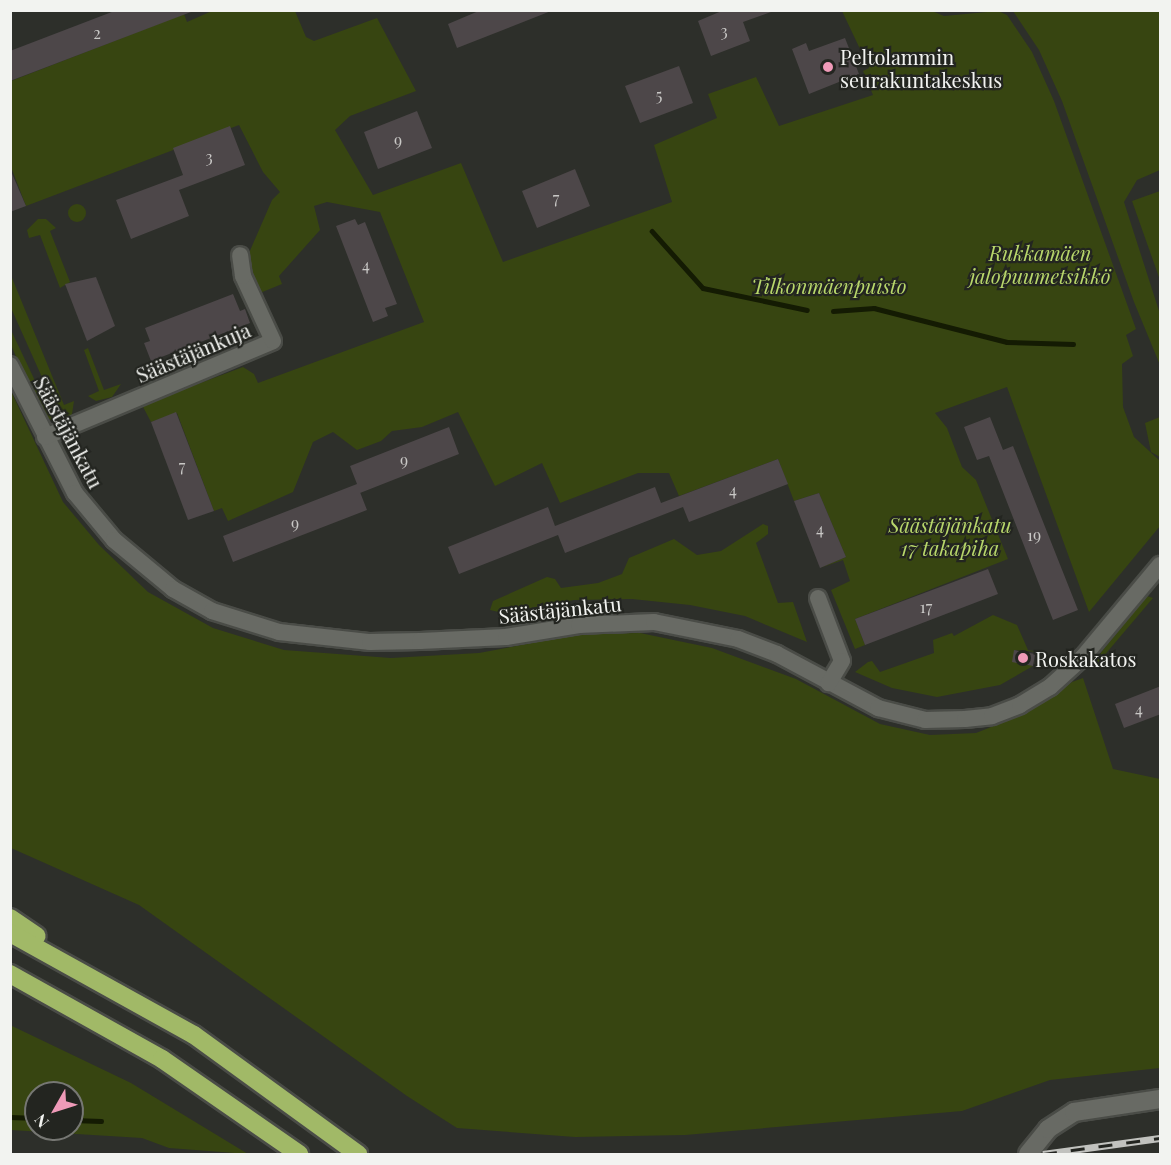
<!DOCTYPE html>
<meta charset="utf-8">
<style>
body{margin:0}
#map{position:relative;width:1171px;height:1165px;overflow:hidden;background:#2d2f2a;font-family:"Playfair Display",serif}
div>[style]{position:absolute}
.green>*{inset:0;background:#374511}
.round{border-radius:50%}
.stream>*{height:4.5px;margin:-2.25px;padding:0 2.25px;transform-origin:2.25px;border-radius:2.25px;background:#141b03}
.building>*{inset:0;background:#4d4749}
.roads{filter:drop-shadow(2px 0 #4a4c47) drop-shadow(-2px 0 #4a4c47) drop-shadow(0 2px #4a4c47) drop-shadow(0 -2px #4a4c47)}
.street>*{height:16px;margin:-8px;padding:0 8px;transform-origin:8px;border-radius:8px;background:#686a64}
.secondary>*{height:18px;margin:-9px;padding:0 9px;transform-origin:9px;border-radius:9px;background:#686a64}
.highway>*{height:18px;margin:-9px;padding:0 9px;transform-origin:9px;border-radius:9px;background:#a1b967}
.rail>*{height:7px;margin-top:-3.5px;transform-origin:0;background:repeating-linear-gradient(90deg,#232520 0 14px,#c1c2be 0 28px);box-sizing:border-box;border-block:2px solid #c1c2be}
.dots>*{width:16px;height:16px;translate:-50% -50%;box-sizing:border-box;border:3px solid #232520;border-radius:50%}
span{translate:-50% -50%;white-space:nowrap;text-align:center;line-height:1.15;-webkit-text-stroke:4.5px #232520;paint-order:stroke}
.number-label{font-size:16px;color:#c9c8c6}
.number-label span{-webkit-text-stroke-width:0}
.poi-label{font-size:20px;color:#f2f3f0}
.left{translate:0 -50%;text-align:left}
.park-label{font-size:20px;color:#b8d76b;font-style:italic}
.street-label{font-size:20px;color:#f2f3f0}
.frame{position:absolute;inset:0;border:12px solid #f2f3f0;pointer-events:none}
.north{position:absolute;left:24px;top:1081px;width:60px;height:60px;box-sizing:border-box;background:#232520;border:2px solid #767773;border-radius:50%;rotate:231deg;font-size:16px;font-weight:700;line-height:24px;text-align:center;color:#f2f3f0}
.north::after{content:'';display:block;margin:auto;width:21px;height:27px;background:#ef9ab8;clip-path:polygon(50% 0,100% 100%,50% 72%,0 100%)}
</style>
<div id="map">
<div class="green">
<div style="clip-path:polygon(212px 11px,295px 11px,306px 37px,314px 41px,377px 18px,416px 91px,350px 116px,335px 130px,373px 195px,461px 163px,503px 262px,672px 202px,654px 145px,717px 118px,708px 94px,756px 77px,779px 126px,873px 95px,863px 71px,869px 68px,842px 11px,932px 11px,944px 16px,998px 11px,1007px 15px,1032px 52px,1054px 101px,1136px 329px,1126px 335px,1133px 356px,1122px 364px,1123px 407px,1134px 437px,1160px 461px,1160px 526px,1089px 612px,1007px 387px,935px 413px,947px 428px,962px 467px,976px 480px,1008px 559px,855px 619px,865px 645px,855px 649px,831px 590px,850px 581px,843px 560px,820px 568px,846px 557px,819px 493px,794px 501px,778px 459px,679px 496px,669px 473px,638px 473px,560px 503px,542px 463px,495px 486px,458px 412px,422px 427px,392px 431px,381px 441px,357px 450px,333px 432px,313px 442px,293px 492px,228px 521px,222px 508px,214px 511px,177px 413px,151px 422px,142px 405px,243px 367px,254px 374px,258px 383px,424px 322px,380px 212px,327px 202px,314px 206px,320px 230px,279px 276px,282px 284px,260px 293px,250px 274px,249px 253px,272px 200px,280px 192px,263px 172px,239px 125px,26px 206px,11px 167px,11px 81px,184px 14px,187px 22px)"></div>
<div style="clip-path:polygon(1013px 11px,1160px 11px,1160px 170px,1137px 180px,1124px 202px,1160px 314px,1160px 365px,1134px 302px,1062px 101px,1039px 50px)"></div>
<div style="clip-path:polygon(1160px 191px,1160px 280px,1132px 201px)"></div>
<div class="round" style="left:68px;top:204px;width:18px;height:18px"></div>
<div style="clip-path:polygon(38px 219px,46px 219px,56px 228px,50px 231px,70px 282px,60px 288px,40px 235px,29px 238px,27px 230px)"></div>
<div style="clip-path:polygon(10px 273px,64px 405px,74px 401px,72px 414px,62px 422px,11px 308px)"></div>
<div style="clip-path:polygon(10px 328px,56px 425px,44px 414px,32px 393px,11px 345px)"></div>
<div style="clip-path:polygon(88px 348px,104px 390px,121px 384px,112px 397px,96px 401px,88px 396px,99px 391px,84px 350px)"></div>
<div style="clip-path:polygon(10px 389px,63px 502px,99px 545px,148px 592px,213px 628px,284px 650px,391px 658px,479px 653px,580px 634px,640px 633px,712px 648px,796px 679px,880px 724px,930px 735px,976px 733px,1026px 713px,1072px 682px,1083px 678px,1113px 769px,1160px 779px,1160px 1068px,1050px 1080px,962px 1111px,685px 1135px,575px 1137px,457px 1128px,407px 1096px,139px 905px,11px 848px)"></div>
<div style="clip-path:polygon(1160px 417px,1160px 457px,1151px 452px,1145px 423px)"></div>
<div style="clip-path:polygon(763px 524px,768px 526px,768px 534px,756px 543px,778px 603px,793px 602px,807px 642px,745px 616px,690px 605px,632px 599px,574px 600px,503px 613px,490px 610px,493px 601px,547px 577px,555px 579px,561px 588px,598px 583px,622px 574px,629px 558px,674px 539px,697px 555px,721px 551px)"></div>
<div style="clip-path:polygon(1147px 596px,1153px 598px,1097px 664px,1094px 661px)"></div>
<div style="clip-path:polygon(993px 615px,1017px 625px,1028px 650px,1039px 652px,1014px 650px,1033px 666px,1000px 685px,937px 697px,892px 688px,855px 672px,868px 662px,872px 661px,880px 672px,934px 653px,933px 640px,952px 633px,954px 636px)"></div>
<div style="clip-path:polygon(evenodd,10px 1025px,131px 1083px,248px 1154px,169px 1148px,142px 1138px,11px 1130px,10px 1025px,36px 1093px,72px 1093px,72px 1129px,36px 1129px,36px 1093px)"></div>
</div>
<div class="stream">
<div style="left:652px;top:231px;width:76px;rotate:48.2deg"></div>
<div style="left:703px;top:288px;width:106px;rotate:11.9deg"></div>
<div style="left:833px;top:311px;width:41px;rotate:-4.2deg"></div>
<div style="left:874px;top:308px;width:137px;rotate:14.3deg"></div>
<div style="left:1007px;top:342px;width:66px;rotate:1.7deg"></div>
<div style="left:10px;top:1117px;width:26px;rotate:2deg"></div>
<div style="left:72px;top:1120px;width:29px;rotate:2deg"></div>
</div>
<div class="building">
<div style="clip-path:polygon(117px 10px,191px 12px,10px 81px,10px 51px)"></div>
<div style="clip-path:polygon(481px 10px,551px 10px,551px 11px,457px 48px,448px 24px)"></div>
<div style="clip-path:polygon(724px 10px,771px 12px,743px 22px,750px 41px,711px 56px,698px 21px)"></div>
<div style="clip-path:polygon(845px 38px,859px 74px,809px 94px,792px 49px,806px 43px,809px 51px)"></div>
<div style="clip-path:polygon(679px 66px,693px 103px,640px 123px,625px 86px)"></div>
<div style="clip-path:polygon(417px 111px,432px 148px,378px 169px,364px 132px)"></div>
<div style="clip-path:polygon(230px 126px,245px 165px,179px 190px,189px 216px,131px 239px,116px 200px,183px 175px,173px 148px)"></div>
<div style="clip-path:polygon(10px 169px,26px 206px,10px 212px)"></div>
<div style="clip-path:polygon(575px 169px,590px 206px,537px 228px,522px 191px)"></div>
<div style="clip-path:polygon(355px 219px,358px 225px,365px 222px,397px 304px,385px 308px,388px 316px,373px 322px,336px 226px)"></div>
<div style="clip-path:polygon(96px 277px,115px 326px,87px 341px,65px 284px)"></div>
<div style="clip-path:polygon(233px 294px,240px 311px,245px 309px,250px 323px,151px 361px,144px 343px,150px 341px,145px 328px)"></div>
<div style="clip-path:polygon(176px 412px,214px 511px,188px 520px,151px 422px)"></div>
<div style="clip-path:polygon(990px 417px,1003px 450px,1013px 446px,1078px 610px,1053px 620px,989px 456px,977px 460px,964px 427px)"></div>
<div style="clip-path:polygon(449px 427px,459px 454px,360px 493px,358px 487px,367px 510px,233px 562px,223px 536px,357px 484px,350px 466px)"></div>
<div style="clip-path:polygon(778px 459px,788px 484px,689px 522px,683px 507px,565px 553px,558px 535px,459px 574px,448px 547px,548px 507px,555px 526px,655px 487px,661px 503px)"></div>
<div style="clip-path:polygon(819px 493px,846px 557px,820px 568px,794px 501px)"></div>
<div style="clip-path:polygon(988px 569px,998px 594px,865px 645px,855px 619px)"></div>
<div style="clip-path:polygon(1014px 650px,1035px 654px,1033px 666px,1012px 662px)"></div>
<div style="clip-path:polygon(1161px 686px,1161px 714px,1124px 728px,1115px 704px)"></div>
</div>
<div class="roads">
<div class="street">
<div style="left:10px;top:365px;width:144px;rotate:63.1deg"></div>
<div style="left:75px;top:493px;width:61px;rotate:50.3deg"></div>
<div style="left:114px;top:540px;width:77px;rotate:39.7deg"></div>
<div style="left:173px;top:589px;width:45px;rotate:29.4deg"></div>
<div style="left:212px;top:611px;width:70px;rotate:17.4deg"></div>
<div style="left:279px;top:632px;width:92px;rotate:6.3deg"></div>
<div style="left:370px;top:642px;width:50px;rotate:-1.1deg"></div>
<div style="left:420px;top:641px;width:86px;rotate:-2.7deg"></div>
<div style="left:506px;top:637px;width:74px;rotate:-9.3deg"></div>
<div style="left:579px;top:625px;width:75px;rotate:-2.3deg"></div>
<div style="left:654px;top:622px;width:86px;rotate:11.4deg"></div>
<div style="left:738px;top:639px;width:42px;rotate:21deg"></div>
<div style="left:777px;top:654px;width:115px;rotate:28.1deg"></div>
<div style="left:878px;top:708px;width:49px;rotate:14.3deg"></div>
<div style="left:925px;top:720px;width:40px;rotate:-1.4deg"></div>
<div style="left:965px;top:719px;width:27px;rotate:-6deg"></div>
<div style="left:992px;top:716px;width:30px;rotate:-21deg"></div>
<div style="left:1020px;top:705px;width:35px;rotate:-31deg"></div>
<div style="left:1050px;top:687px;width:45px;rotate:-42.3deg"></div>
<div style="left:1083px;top:657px;width:120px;rotate:-50.1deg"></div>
<div style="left:45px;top:437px;width:247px;rotate:-22.8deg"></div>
<div style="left:273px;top:341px;width:72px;rotate:-114.8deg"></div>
<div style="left:243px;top:276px;width:21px;rotate:-98deg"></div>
<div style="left:818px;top:598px;width:67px;rotate:69.1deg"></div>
<div style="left:842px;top:661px;width:26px;rotate:121deg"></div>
</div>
<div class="secondary">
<div style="left:1028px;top:1154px;width:32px;rotate:-51deg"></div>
<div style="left:1048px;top:1129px;width:31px;rotate:-33deg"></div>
<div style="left:1074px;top:1112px;width:87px;rotate:-8.6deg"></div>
</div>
<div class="highway">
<div style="left:10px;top:918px;width:32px;rotate:34deg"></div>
<div style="left:10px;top:933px;width:210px;rotate:29deg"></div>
<div style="left:194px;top:1035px;width:203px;rotate:36deg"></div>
<div style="left:10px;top:974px;width:174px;rotate:29.2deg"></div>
<div style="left:162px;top:1059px;width:167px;rotate:34.7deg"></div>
</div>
</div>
<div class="rail">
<div style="left:1043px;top:1154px;width:118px;rotate:-7.8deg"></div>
</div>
<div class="dots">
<div style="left:828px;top:67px;background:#ef9ab8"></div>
<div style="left:1023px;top:658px;background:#ef9ab8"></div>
</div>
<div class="number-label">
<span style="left:724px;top:31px">3</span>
<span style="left:97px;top:33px">2</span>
<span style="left:659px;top:95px">5</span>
<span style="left:398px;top:140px">9</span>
<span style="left:209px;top:157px">3</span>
<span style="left:556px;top:198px">7</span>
<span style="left:366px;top:265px">4</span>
<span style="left:404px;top:460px">9</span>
<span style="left:182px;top:466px">7</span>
<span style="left:733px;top:490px">4</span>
<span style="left:295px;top:523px">9</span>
<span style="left:820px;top:529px">4</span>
<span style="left:1034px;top:535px">19</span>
<span style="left:926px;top:607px">17</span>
<span style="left:1139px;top:709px">4</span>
</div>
<div class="poi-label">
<span class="left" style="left:840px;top:68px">Peltolammin<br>seurakuntakeskus</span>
<span class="left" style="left:1035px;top:658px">Roskakatos</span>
</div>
<div class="park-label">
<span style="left:1040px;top:264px">Rukkamäen<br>jalopuumetsikkö</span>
<span style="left:829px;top:285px">Tilkonmäenpuisto</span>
<span style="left:950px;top:536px">Säästäjänkatu<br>17 takapiha</span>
</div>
<div class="street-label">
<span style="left:193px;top:352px;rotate:-23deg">Säästäjänkuja</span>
<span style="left:69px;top:432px;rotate:62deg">Säästäjänkatu</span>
<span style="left:560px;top:609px;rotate:-6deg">Säästäjänkatu</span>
</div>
<div class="frame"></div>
<div class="north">N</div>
</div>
